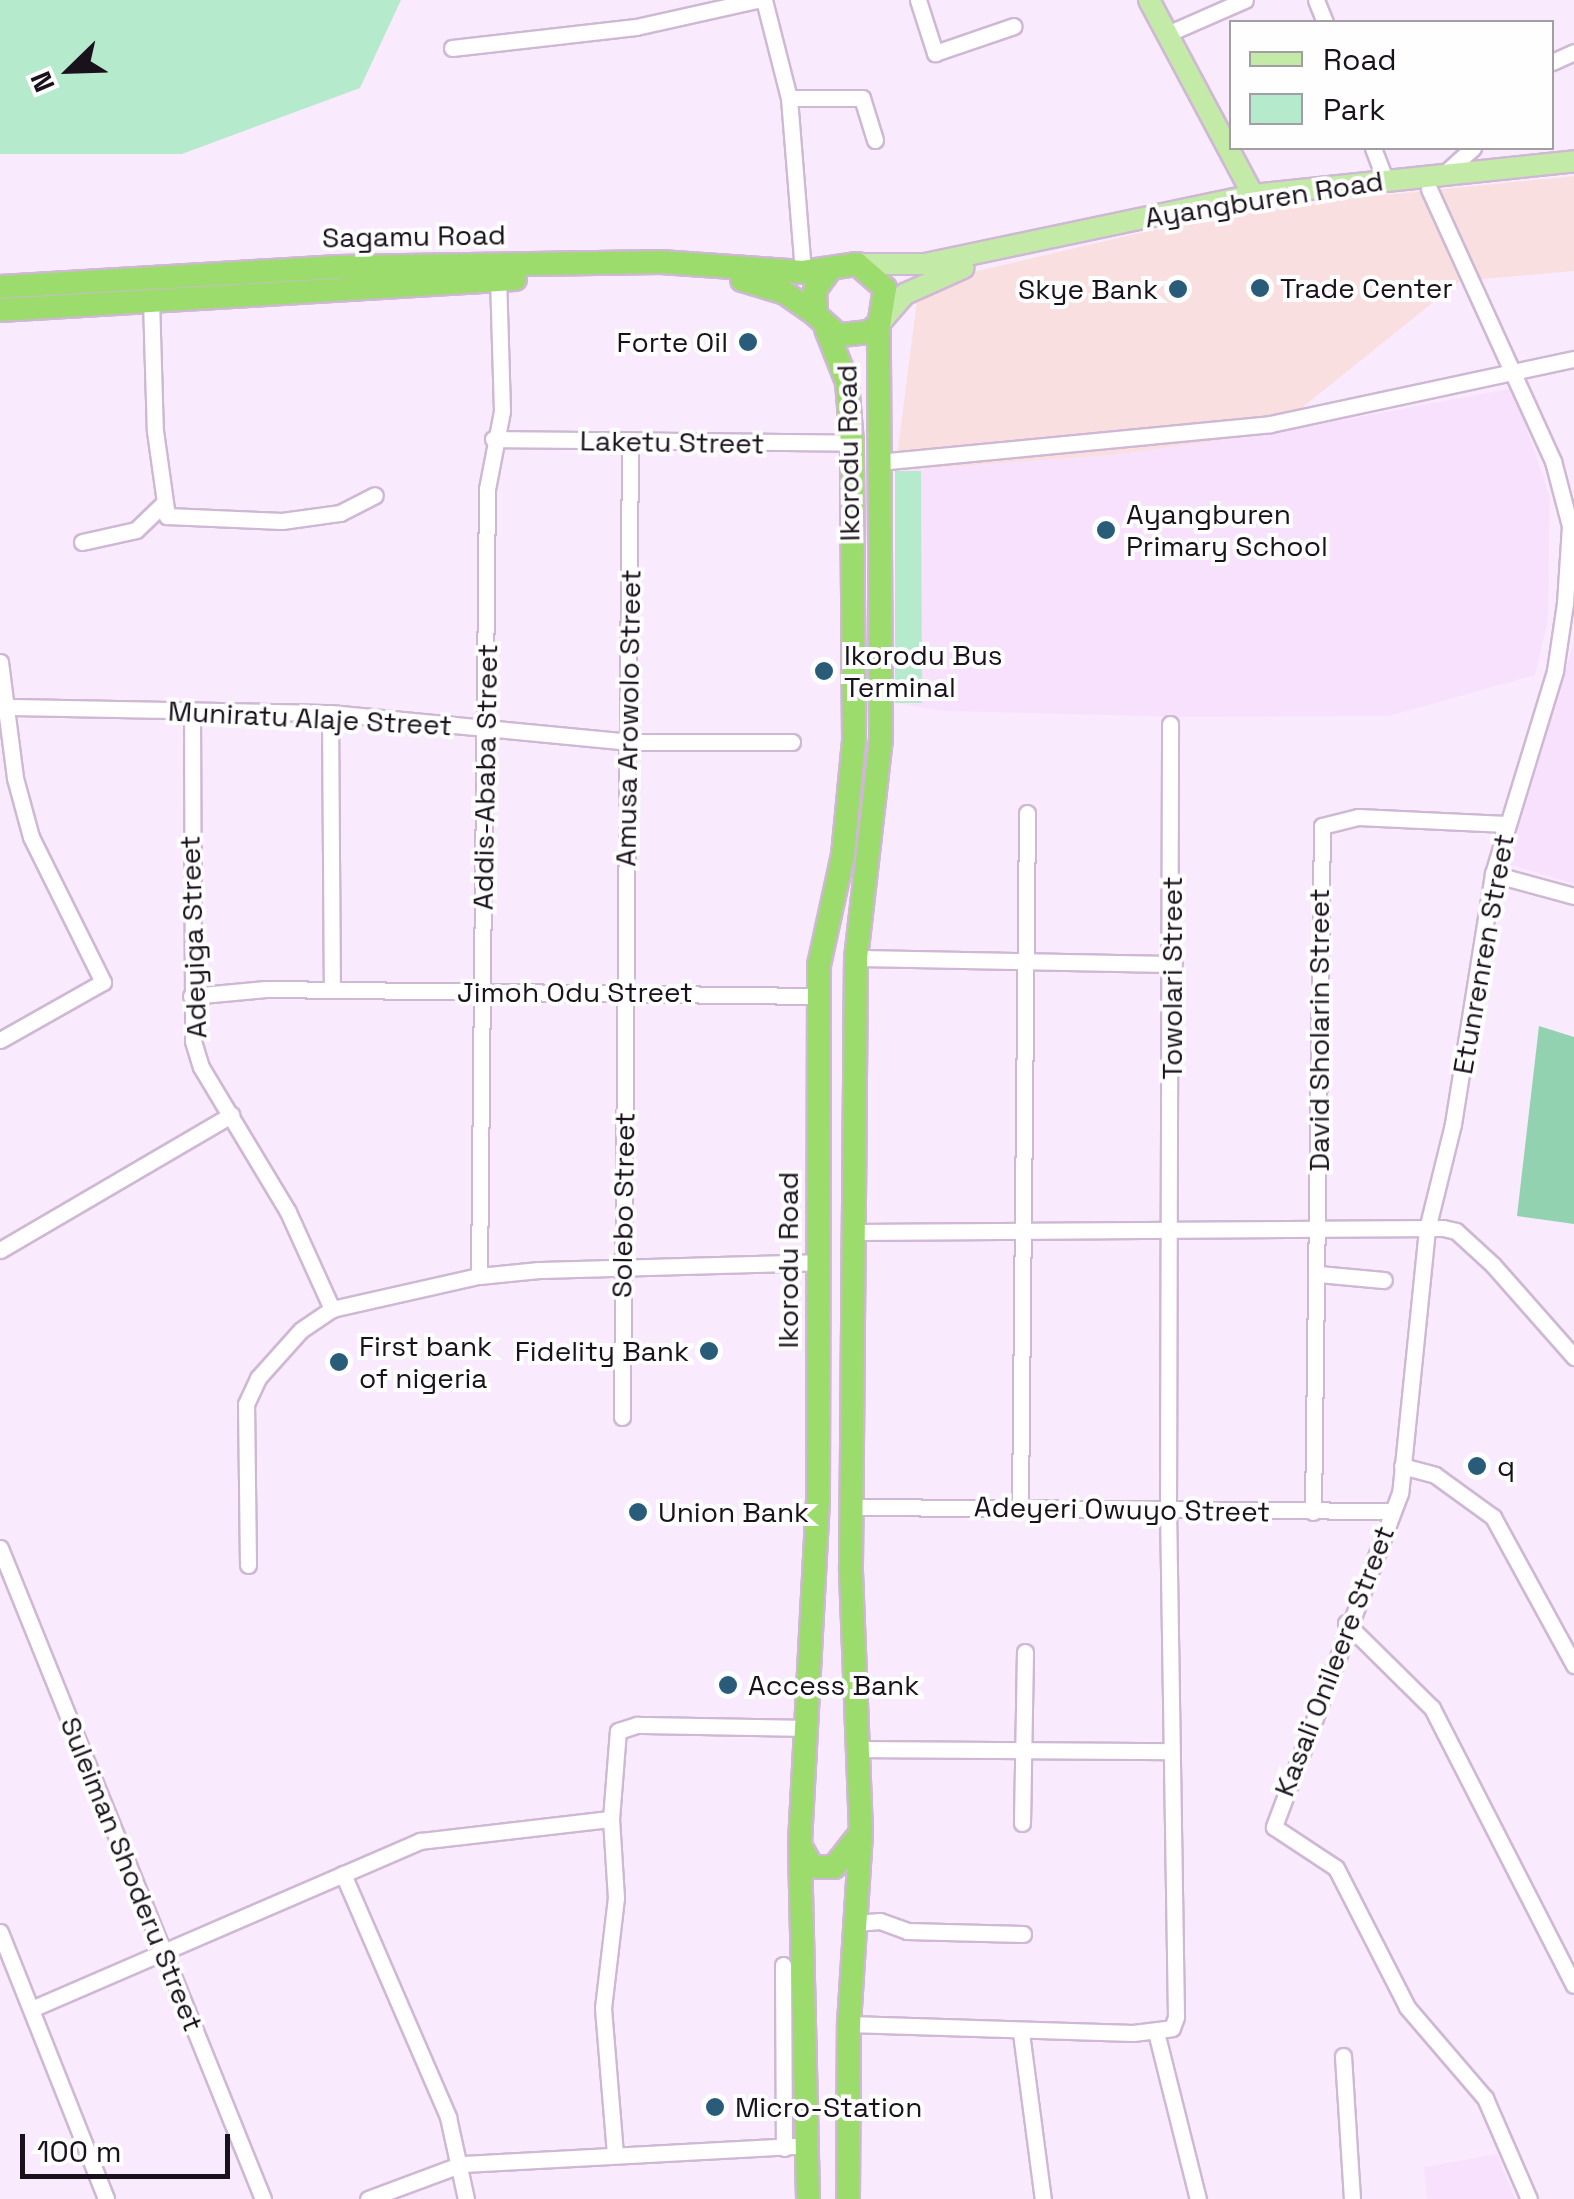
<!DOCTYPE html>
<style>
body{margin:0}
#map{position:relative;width:1574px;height:2199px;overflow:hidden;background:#f9ebfd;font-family:"Space Grotesk",sans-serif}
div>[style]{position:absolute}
.commercial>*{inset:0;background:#fadfe1}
.built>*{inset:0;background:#f8e1fd}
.green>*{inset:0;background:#b5eacd}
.forest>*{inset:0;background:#93d2b0}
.roads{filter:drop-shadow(2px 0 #cfb8d4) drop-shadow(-2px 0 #cfb8d4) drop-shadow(0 2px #cfb8d4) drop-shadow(0 -2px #cfb8d4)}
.minor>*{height:15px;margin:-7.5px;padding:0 7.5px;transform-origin:7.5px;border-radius:7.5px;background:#fff}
.major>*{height:20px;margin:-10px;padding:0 10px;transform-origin:10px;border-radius:10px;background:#c4eaa7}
.highway>*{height:22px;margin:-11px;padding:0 11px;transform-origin:11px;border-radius:11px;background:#9cdc6c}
.dots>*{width:28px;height:28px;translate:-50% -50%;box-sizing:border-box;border:5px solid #fefefe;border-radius:50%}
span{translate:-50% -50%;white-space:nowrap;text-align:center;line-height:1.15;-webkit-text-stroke:8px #fefefe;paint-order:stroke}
.street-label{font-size:28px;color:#19111b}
.poi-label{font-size:28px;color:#19111b}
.left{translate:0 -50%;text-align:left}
.right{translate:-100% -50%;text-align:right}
.legend{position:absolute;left:1229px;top:20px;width:325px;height:130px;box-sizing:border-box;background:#fefefe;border:2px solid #a29fa3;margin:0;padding:12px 18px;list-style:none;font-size:30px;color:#19111b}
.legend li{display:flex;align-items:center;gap:20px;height:50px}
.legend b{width:50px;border:2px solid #a29fa3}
.north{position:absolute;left:20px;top:20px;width:100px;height:100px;-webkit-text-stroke:8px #fefefe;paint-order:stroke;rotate:247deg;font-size:28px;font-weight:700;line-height:40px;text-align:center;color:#19111b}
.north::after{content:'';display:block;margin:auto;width:35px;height:45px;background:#19111b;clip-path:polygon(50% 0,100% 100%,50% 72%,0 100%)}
.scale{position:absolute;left:20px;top:2134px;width:210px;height:45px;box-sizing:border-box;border:5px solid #19111b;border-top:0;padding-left:12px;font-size:30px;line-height:35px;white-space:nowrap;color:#19111b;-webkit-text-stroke:8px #fefefe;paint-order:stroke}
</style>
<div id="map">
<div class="commercial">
<div style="clip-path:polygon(1574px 176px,1574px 271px,1460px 281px,1269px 434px,1113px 455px,895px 471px,917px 300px,960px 275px,1174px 225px,1345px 199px)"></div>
</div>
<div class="built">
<div style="clip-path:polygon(1513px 388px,1550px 497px,1548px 620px,1535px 675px,1389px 716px,1185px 717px,944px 711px,895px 703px,895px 471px,1113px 455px,1269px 434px)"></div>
<div style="clip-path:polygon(1574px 642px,1574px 884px,1508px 864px)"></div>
<div style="clip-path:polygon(1497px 2154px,1515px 2199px,1427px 2199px,1424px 2167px)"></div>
</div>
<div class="green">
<div style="clip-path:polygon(0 0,401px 0,360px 88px,182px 154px,0 154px)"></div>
<div style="clip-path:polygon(895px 471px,921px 471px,922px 703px,895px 703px)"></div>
</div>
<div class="forest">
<div style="clip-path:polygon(1539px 1026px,1574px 1037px,1574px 1224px,1517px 1216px)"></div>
</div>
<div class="roads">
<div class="minor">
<div style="left:764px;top:0;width:101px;rotate:75.7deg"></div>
<div style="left:789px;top:98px;width:175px;rotate:85.4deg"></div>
<div style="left:918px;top:0;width:56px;rotate:72.2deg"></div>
<div style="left:935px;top:53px;width:83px;rotate:-18.9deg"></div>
<div style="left:1316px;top:0;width:24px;rotate:68deg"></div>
<div style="left:1167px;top:34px;width:85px;rotate:-23.6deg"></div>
<div style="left:452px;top:48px;width:185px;rotate:-6.5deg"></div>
<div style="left:636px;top:27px;width:124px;rotate:-12.6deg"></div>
<div style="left:1552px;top:62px;width:24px;rotate:-24deg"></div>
<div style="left:789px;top:98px;width:73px"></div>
<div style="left:862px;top:98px;width:44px;rotate:72.8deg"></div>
<div style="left:1373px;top:148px;width:34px;rotate:69deg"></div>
<div style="left:1445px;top:173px;width:38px;rotate:-42deg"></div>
<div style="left:1429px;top:189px;width:299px;rotate:65.5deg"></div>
<div style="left:1553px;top:461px;width:67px;rotate:75.3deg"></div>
<div style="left:1570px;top:526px;width:77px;rotate:93.7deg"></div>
<div style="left:1565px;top:603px;width:69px;rotate:98.4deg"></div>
<div style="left:1555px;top:671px;width:212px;rotate:107deg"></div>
<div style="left:1493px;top:874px;width:253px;rotate:99.1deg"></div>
<div style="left:1453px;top:1124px;width:108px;rotate:103.9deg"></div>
<div style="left:1427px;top:1229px;width:265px;rotate:95.8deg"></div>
<div style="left:1400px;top:1493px;width:357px;rotate:110.7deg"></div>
<div style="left:1274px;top:1827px;width:74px;rotate:33.5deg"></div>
<div style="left:1336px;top:1868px;width:156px;rotate:62.9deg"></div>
<div style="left:1407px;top:2007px;width:120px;rotate:49.4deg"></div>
<div style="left:1485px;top:2098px;width:110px;rotate:66.5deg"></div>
<div style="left:151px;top:300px;width:131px;rotate:88.3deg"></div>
<div style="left:155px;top:431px;width:86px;rotate:82deg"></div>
<div style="left:167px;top:516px;width:115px;rotate:2.5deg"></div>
<div style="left:282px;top:521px;width:59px;rotate:-7.9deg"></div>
<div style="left:340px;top:513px;width:39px;rotate:-27deg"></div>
<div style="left:493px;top:439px;width:359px;rotate:0.6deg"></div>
<div style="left:878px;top:462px;width:394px;rotate:-5.5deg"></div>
<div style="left:1270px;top:424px;width:311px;rotate:-12.1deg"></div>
<div style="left:82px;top:542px;width:55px;rotate:-12.5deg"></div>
<div style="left:136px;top:530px;width:36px;rotate:-44deg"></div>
<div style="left:0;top:662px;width:117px;rotate:82.6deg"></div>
<div style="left:15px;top:778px;width:61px;rotate:74.8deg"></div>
<div style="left:31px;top:837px;width:162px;rotate:63.6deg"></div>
<div style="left:103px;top:982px;width:118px;rotate:150.6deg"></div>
<div style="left:7px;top:707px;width:323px;rotate:1.1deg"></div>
<div style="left:330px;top:713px;width:302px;rotate:5.5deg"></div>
<div style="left:631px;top:742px;width:161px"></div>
<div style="left:192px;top:711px;width:330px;rotate:89.8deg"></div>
<div style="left:193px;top:1041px;width:27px;rotate:73deg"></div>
<div style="left:201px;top:1067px;width:169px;rotate:59deg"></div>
<div style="left:288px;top:1212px;width:107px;rotate:65.6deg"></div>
<div style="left:330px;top:713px;width:276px;rotate:89.6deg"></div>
<div style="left:1493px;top:874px;width:84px;rotate:15.2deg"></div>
<div style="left:856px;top:958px;width:318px;rotate:1.1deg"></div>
<div style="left:191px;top:996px;width:75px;rotate:-5.3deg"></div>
<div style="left:266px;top:989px;width:553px;rotate:0.73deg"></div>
<div style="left:855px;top:1232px;width:588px;rotate:-0.39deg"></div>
<div style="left:1443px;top:1228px;width:13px;rotate:13deg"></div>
<div style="left:1456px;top:1231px;width:50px;rotate:42.6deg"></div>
<div style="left:1493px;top:1265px;width:123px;rotate:48.6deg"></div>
<div style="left:0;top:1250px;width:268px;rotate:-30.3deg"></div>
<div style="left:1318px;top:1274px;width:66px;rotate:5.2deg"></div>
<div style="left:479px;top:1276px;width:787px;rotate:-89.42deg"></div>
<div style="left:487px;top:489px;width:79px;rotate:-79.1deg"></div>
<div style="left:502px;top:411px;width:132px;rotate:-91.7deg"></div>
<div style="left:622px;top:1417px;width:974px;rotate:-89.53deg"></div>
<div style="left:1402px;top:1466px;width:34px;rotate:15deg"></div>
<div style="left:1435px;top:1475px;width:72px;rotate:35.9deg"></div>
<div style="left:1493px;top:1517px;width:169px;rotate:61.3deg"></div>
<div style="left:1020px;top:1505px;width:692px;rotate:-89.42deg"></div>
<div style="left:851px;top:1507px;width:541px;rotate:0.42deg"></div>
<div style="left:1313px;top:1512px;width:686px;rotate:-89.25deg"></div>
<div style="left:1322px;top:826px;width:37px;rotate:-14deg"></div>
<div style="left:1358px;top:817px;width:148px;rotate:2.7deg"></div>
<div style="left:0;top:1548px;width:702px;rotate:68deg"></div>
<div style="left:248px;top:1565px;width:161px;rotate:-90.7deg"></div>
<div style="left:246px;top:1404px;width:29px;rotate:-65deg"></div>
<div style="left:258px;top:1378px;width:64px;rotate:-48.1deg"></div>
<div style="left:301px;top:1330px;width:37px;rotate:-34deg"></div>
<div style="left:332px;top:1309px;width:151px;rotate:-12.7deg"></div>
<div style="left:479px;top:1276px;width:60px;rotate:-5.7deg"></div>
<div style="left:539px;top:1270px;width:279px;rotate:-1.6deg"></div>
<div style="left:1346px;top:1623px;width:121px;rotate:44.7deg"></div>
<div style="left:1432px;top:1708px;width:311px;rotate:62.9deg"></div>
<div style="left:859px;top:1749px;width:311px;rotate:0.4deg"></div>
<div style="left:1022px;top:1823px;width:171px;rotate:-89deg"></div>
<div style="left:343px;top:1874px;width:265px;rotate:66.6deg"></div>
<div style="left:448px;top:2117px;width:84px;rotate:77.6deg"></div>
<div style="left:856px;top:1923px;width:24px;rotate:-5deg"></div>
<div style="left:880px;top:1921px;width:29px;rotate:20deg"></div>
<div style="left:907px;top:1931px;width:116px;rotate:1.5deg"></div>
<div style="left:0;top:1932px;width:287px;rotate:68.3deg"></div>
<div style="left:783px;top:1965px;width:183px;rotate:89.7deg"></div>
<div style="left:34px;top:2008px;width:421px;rotate:-23.4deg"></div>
<div style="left:420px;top:1841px;width:192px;rotate:-6.6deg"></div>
<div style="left:849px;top:2024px;width:284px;rotate:1.8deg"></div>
<div style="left:1133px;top:2033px;width:39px;rotate:-7deg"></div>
<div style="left:1172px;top:2028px;width:12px;rotate:-70deg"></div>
<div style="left:1176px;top:2017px;width:508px;rotate:-90.9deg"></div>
<div style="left:1168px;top:1509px;width:785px;rotate:-89.85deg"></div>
<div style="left:1156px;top:2032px;width:172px;rotate:75.9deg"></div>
<div style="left:1021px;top:2033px;width:167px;rotate:82.5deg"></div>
<div style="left:1343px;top:2056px;width:143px;rotate:86.4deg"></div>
<div style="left:615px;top:2154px;width:146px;rotate:-94.7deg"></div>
<div style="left:603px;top:2008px;width:111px;rotate:-83.3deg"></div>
<div style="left:616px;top:1898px;width:79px;rotate:-93.6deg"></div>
<div style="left:611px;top:1819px;width:88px;rotate:-85.5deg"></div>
<div style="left:618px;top:1731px;width:20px;rotate:-18deg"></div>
<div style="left:637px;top:1725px;width:165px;rotate:1deg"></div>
<div style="left:368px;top:2199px;width:100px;rotate:-20.4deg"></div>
<div style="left:462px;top:2164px;width:348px;rotate:-3.1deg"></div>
</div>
<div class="major">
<div style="left:1149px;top:0;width:221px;rotate:61.9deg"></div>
<div style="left:857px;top:264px;width:68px"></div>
<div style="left:925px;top:264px;width:335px;rotate:-11.9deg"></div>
<div style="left:1253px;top:195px;width:323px;rotate:-6deg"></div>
<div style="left:879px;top:324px;width:40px;rotate:-49deg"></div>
<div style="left:905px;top:294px;width:64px;rotate:-24.1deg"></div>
</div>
<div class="highway">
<div style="left:742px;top:280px;width:45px;rotate:16.8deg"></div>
<div style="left:785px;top:293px;width:38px;rotate:35deg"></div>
<div style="left:0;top:287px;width:339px;rotate:-3.4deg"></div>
<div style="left:338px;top:267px;width:323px;rotate:-0.9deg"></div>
<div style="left:661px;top:262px;width:142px;rotate:4deg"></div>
<div style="left:803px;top:272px;width:55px;rotate:-8.4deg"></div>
<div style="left:857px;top:264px;width:37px;rotate:41deg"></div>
<div style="left:885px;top:288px;width:36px;rotate:99deg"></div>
<div style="left:879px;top:324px;width:13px;rotate:141deg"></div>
<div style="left:869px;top:332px;width:31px;rotate:174deg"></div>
<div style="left:838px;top:335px;width:30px;rotate:-138deg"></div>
<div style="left:816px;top:315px;width:25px;rotate:-92deg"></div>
<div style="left:815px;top:290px;width:26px;rotate:-54deg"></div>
<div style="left:0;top:310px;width:516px;rotate:-3.44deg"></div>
<div style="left:801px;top:1847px;width:23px;rotate:61deg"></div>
<div style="left:812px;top:1867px;width:22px"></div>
<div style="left:834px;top:1867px;width:41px;rotate:-52deg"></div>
<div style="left:808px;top:2199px;width:356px;rotate:-91.3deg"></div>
<div style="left:800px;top:1843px;width:341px;rotate:-87deg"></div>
<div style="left:818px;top:1502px;width:537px;rotate:-89.89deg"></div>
<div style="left:819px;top:965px;width:113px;rotate:-77.7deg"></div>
<div style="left:843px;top:855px;width:115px;rotate:-84.5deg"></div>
<div style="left:854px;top:741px;width:298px;rotate:-90.4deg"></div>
<div style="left:852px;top:443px;width:61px;rotate:-94.7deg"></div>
<div style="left:847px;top:382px;width:57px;rotate:-111.6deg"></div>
<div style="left:848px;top:2199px;width:175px;rotate:-89.7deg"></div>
<div style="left:849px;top:2024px;width:192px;rotate:-86.4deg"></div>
<div style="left:861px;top:1832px;width:265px;rotate:-92.2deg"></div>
<div style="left:851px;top:1567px;width:609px;rotate:-89.53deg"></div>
<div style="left:856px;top:958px;width:221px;rotate:-83.5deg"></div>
<div style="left:881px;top:738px;width:414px;rotate:-90.3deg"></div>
</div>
</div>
<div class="dots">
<div style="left:1260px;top:288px;background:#295c78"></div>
<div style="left:1178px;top:289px;background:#295c78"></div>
<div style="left:748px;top:342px;background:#295c78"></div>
<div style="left:1106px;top:530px;background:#295c78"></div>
<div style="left:824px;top:671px;background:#295c78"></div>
<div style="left:709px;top:1351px;background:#295c78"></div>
<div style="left:339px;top:1362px;background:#295c78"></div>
<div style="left:1477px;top:1466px;background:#295c78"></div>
<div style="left:638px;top:1512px;background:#295c78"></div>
<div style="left:728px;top:1685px;background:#295c78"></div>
<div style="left:715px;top:2107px;background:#295c78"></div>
</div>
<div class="street-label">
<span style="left:1264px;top:199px;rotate:-9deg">Ayangburen Road</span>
<span style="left:414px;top:236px;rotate:-1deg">Sagamu Road</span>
<span style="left:672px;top:442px;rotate:1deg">Laketu Street</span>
<span style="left:848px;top:453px;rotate:-91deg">Ikorodu Road</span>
<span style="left:310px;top:718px;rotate:3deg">Muniratu Alaje Street</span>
<span style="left:628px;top:718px;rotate:-89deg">Amusa Arowolo Street</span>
<span style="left:485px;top:777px;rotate:-89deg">Addis-Ababa Street</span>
<span style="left:193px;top:937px;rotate:-92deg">Adeyiga Street</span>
<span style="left:1483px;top:954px;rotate:-80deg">Etunrenren Street</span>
<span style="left:1172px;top:978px;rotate:-90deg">Towolari Street</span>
<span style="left:575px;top:992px">Jimoh Odu Street</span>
<span style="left:1319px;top:1030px;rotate:-90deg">David Sholarin Street</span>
<span style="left:623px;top:1205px;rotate:-89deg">Solebo Street</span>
<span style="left:788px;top:1260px;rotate:-90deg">Ikorodu Road</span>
<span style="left:1122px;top:1509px;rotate:1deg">Adeyeri Owuyo Street</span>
<span style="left:1334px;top:1661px;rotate:-69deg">Kasali Onileere Street</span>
<span style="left:132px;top:1874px;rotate:68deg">Suleiman Shoderu Street</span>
</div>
<div class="poi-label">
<span class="left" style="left:1280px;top:288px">Trade Center</span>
<span class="right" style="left:1158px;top:289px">Skye Bank</span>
<span class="right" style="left:728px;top:342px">Forte Oil</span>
<span class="left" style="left:1126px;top:530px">Ayangburen<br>Primary School</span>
<span class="left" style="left:844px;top:671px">Ikorodu Bus<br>Terminal</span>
<span class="left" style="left:359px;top:1362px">First bank<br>of nigeria</span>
<span class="right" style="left:689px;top:1351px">Fidelity Bank</span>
<span class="left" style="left:1497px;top:1466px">q</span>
<span class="left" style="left:658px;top:1512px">Union Bank</span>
<span class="left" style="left:748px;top:1685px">Access Bank</span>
<span class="left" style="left:735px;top:2107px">Micro-Station</span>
</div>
<ul class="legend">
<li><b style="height:12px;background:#c4eaa7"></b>Road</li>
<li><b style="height:28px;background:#b5eacd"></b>Park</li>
</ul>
<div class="north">N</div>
<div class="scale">100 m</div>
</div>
